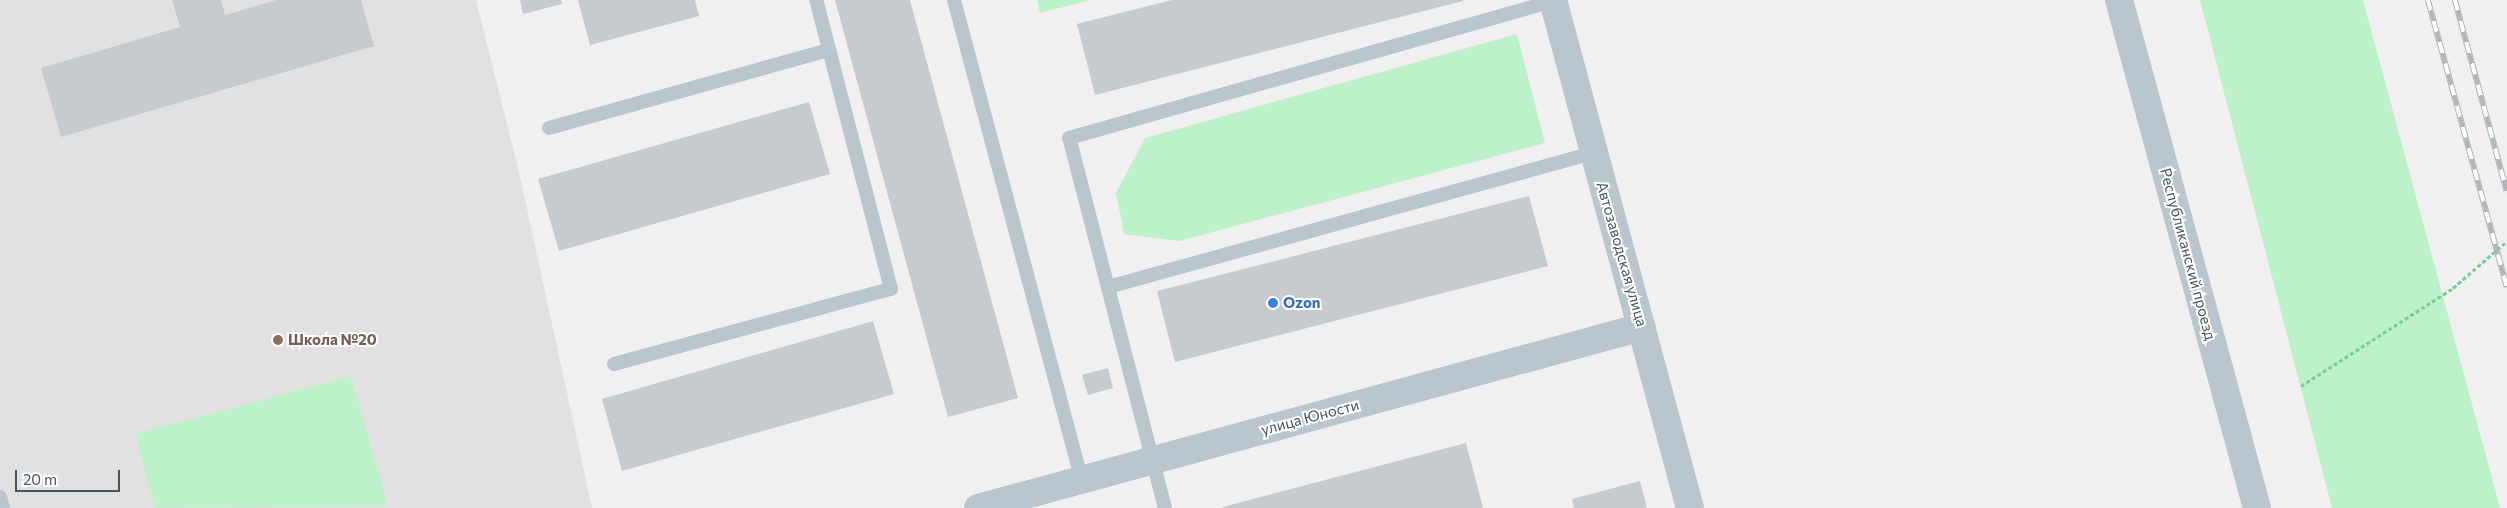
<!DOCTYPE html>
<meta charset="utf-8">
<style>
body{margin:0}
#map{position:relative;width:2507px;height:508px;overflow:hidden;background:#f2eff0;font-family:Commissioner,sans-serif}
div>[style]{position:absolute}
.education>*{inset:0;background:#e3e0e2}
.green>*{inset:0;background:#bcf1ca}
.building>*{inset:0;background:#c6cbcf}
.path>*{height:3px;margin-top:-1.5px;transform-origin:0;background:repeating-linear-gradient(90deg,#73d097 0 4px,transparent 0 6.5px)}
.service>*{height:14px;margin:-7px;padding:0 7px;transform-origin:7px;border-radius:7px;background:#bac6cd}
.minor>*{height:28px;margin:-14px;padding:0 14px;transform-origin:14px;border-radius:14px;background:#bac6cd}
.tertiary>*{height:28px;margin:-14px;padding:0 14px;transform-origin:14px;border-radius:14px;background:#bac6cd}
.rail>*{height:5.5px;margin-top:-2.75px;transform-origin:0;background:repeating-linear-gradient(90deg,#fff 0 11px,#b1b6ba 0 22px);box-sizing:border-box;border-block:1px solid #b1b6ba}
.dots>*{width:14px;height:14px;translate:-50% -50%;box-sizing:border-box;border:2px solid #fff;border-radius:50%}
span{translate:-50% -50%;white-space:nowrap;text-align:center;line-height:1.15;-webkit-text-stroke:4px #fff;paint-order:stroke}
.street-label{font-size:15px;color:#47565e}
.shop-label{font-size:15px;color:#366cbe;font-weight:700}
.left{translate:0 -50%;text-align:left}
.education-label{font-size:15px;color:#785e54;font-weight:700}
.scale{position:absolute;left:15px;top:470px;width:105px;height:22px;box-sizing:border-box;border:2px solid #47565e;border-top:0;padding-left:6px;font-size:15px;line-height:18px;white-space:nowrap;color:#47565e;-webkit-text-stroke:4px #fff;paint-order:stroke}
</style>
<div id="map">
<div class="education">
<div style="clip-path:polygon(0 0,476px 0,519px 172px,592px 508px,0 508px)"></div>
</div>
<div class="green">
<div style="clip-path:polygon(1037px 0,1091px 0,1040px 13px)"></div>
<div style="clip-path:polygon(2200px 0,2363px 0,2500px 508px,2332px 508px)"></div>
<div style="clip-path:polygon(1517px 34px,1545px 143px,1179px 241px,1124px 234px,1116px 193px,1145px 138px)"></div>
<div style="clip-path:polygon(351px 376px,388px 506px,155px 508px,135px 434px)"></div>
</div>
<div class="building">
<div style="clip-path:polygon(172px 0,221px 0,225px 15px,276px 0,361px 0,374px 46px,61px 137px,41px 68px,180px 27px)"></div>
<div style="clip-path:polygon(520px 0,561px 0,562px 4px,523px 14px)"></div>
<div style="clip-path:polygon(578px 0,695px 0,699px 16px,590px 45px)"></div>
<div style="clip-path:polygon(835px 0,910px 0,1018px 398px,948px 417px)"></div>
<div style="clip-path:polygon(1172px 0,1463px 0,1463px 1px,1095px 95px,1077px 24px)"></div>
<div style="clip-path:polygon(809px 102px,830px 174px,559px 251px,538px 179px)"></div>
<div style="clip-path:polygon(1529px 196px,1548px 266px,1175px 362px,1157px 291px)"></div>
<div style="clip-path:polygon(873px 321px,894px 394px,622px 471px,602px 399px)"></div>
<div style="clip-path:polygon(1108px 368px,1113px 388px,1088px 395px,1082px 375px)"></div>
<div style="clip-path:polygon(1466px 443px,1483px 508px,1223px 508px,1223px 507px)"></div>
<div style="clip-path:polygon(1640px 481px,1647px 508px,1574px 508px,1572px 499px)"></div>
</div>
<div class="path">
<div style="left:2301px;top:386px;width:181px;rotate:-32.8deg"></div>
<div style="left:2453px;top:288px;width:72px;rotate:-41deg"></div>
</div>
<div class="service">
<div style="left:954px;top:0;width:498px;rotate:75.1deg"></div>
<div style="left:549px;top:128px;width:291px;rotate:-15.6deg"></div>
<div style="left:1108px;top:287px;width:503px;rotate:-15.44deg"></div>
<div style="left:614px;top:364px;width:287px;rotate:-15.2deg"></div>
<div style="left:891px;top:289px;width:299px;rotate:-104.5deg"></div>
<div style="left:0;top:497px;width:11px;rotate:75deg"></div>
<div style="left:1165px;top:508px;width:382px;rotate:-104.5deg"></div>
<div style="left:1069px;top:138px;width:503px;rotate:-15.8deg"></div>
</div>
<div class="minor">
<div style="left:1553px;top:0;width:526px;rotate:74.91deg"></div>
<div style="left:978px;top:508px;width:688px;rotate:-15.25deg"></div>
</div>
<div class="tertiary">
<div style="left:2119px;top:0;width:526px;rotate:74.8deg"></div>
</div>
<div class="rail">
<div style="left:2428px;top:0;width:298px;rotate:74.6deg"></div>
<div style="left:2455px;top:0;width:199px;rotate:74.8deg"></div>
</div>
<div class="dots">
<div style="left:1273px;top:303px;background:#3f7fe0"></div>
<div style="left:278px;top:340px;background:#8d6e63"></div>
</div>
<div class="street-label">
<span style="left:1622px;top:254px;rotate:74deg">Автозаводская улица</span>
<span style="left:2188px;top:254px;rotate:75deg">Республиканский проезд</span>
<span style="left:1310px;top:417px;rotate:-15deg">улица Юности</span>
</div>
<div class="shop-label">
<span class="left" style="left:1283px;top:303px">Ozon</span>
</div>
<div class="education-label">
<span class="left" style="left:288px;top:340px">Школа №20</span>
</div>
<div class="scale">20 m</div>
</div>
